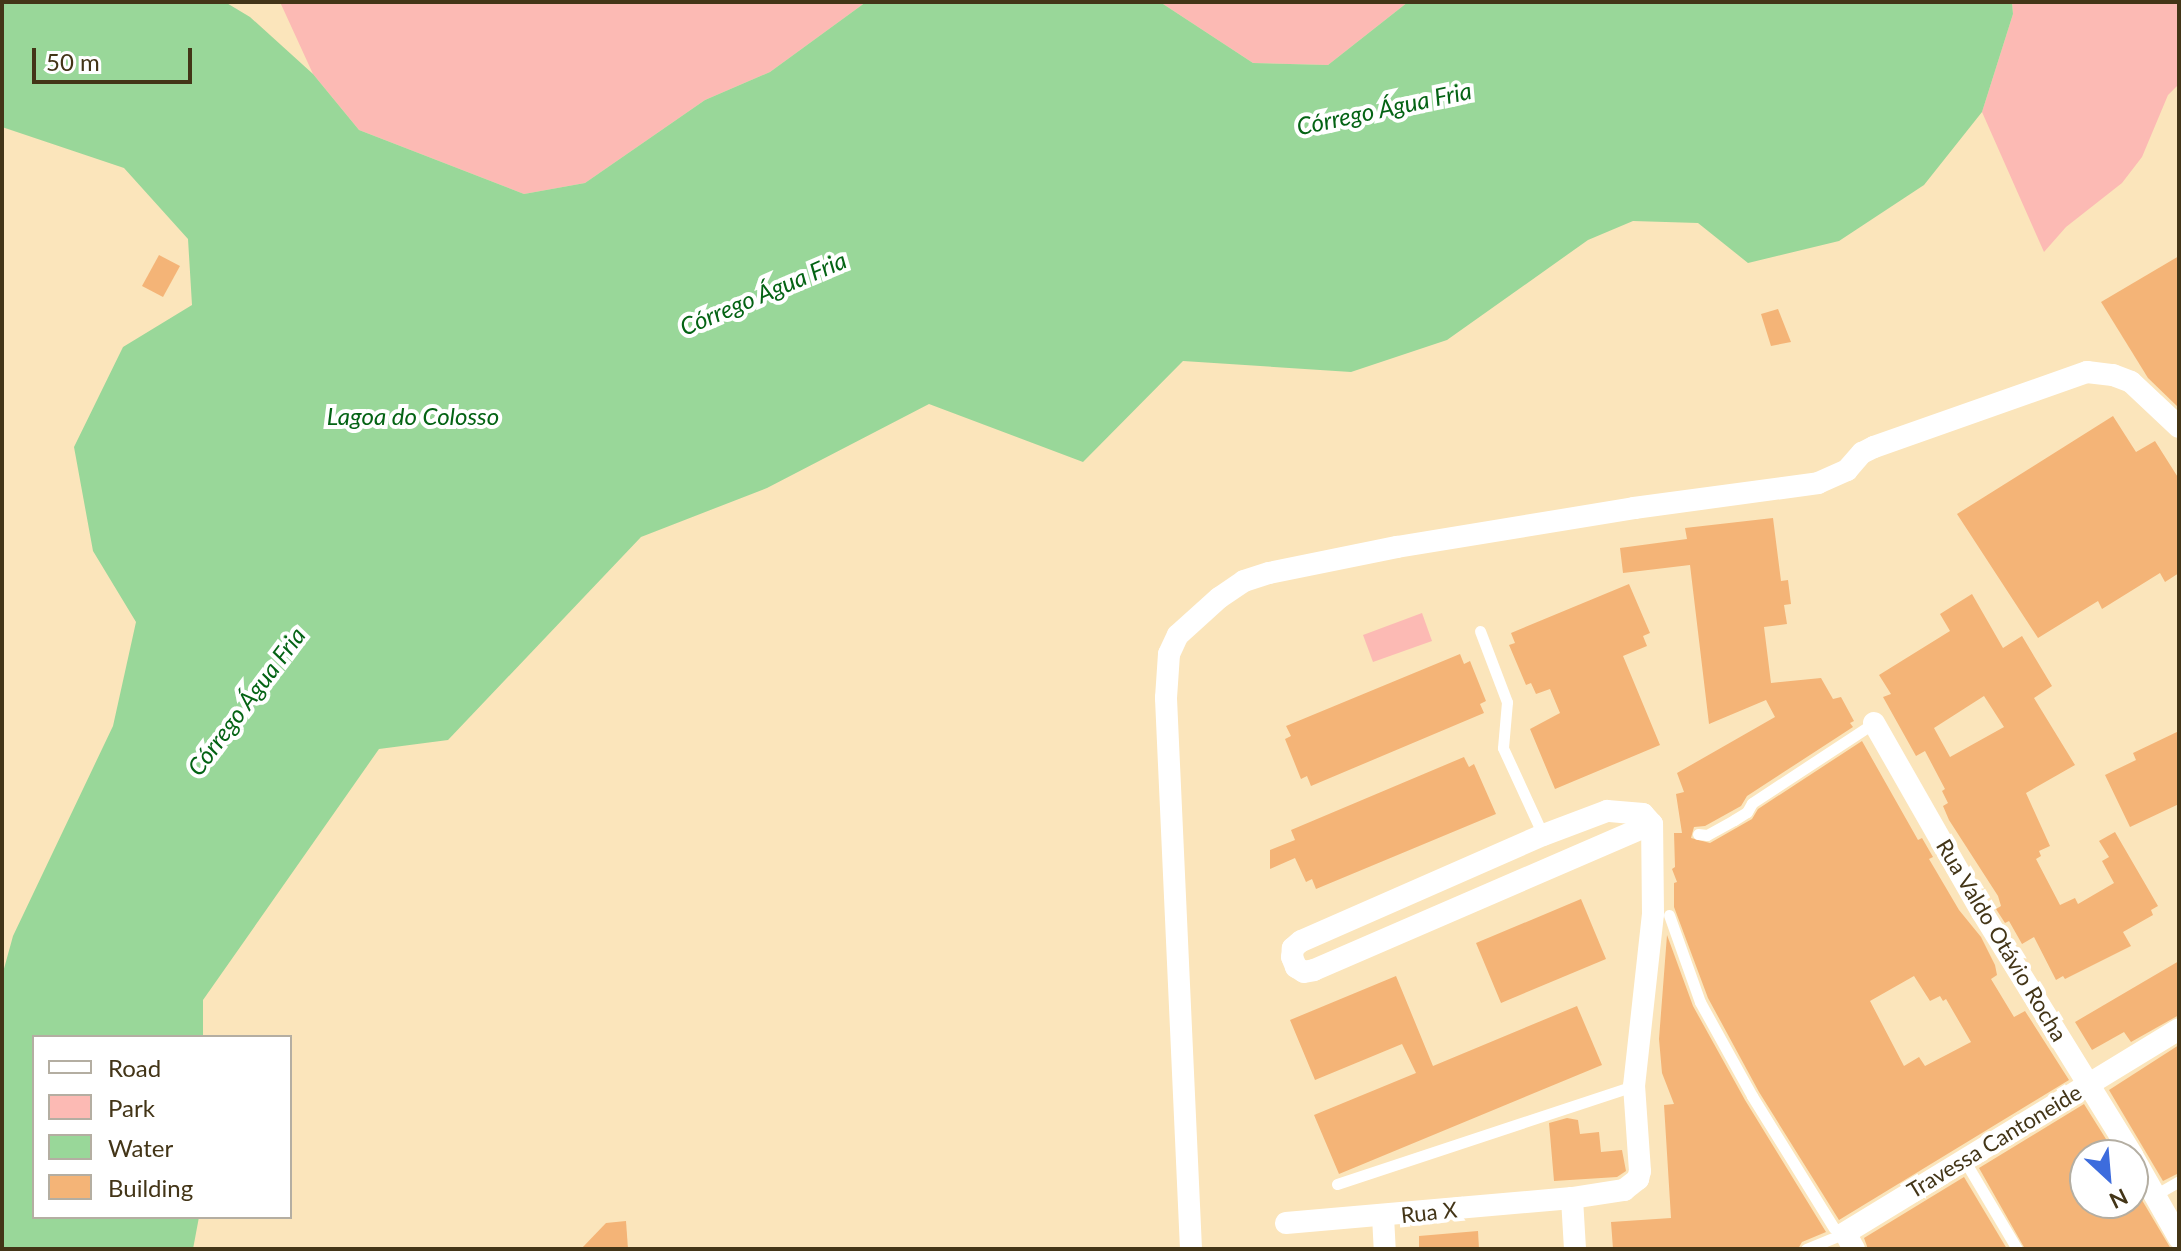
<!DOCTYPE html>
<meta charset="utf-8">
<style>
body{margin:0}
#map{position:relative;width:2181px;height:1251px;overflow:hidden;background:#fbe5bb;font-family:Lato,sans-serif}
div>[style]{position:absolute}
.green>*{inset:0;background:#fcbab4}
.water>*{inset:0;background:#99d799}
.building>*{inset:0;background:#f4b477}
.service>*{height:11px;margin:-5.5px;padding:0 5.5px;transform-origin:5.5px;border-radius:5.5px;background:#fff}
.minor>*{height:22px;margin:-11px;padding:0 11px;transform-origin:11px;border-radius:11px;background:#fff}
span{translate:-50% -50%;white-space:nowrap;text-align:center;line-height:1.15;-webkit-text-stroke:8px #fff;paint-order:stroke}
.street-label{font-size:22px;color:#433517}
.water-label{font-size:24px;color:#046314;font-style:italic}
.frame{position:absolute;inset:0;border:4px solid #433517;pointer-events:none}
.legend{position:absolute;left:32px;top:1035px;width:260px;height:184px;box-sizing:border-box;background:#fff;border:2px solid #b4aea2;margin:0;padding:10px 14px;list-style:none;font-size:24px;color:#433517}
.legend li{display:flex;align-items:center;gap:16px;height:40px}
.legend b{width:40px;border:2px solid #b4aea2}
.north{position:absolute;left:2069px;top:1139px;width:80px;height:80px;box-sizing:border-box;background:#fff;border:2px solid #b4aea2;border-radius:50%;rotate:154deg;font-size:22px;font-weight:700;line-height:32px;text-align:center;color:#433517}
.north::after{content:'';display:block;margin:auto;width:28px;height:36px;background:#3d6cdd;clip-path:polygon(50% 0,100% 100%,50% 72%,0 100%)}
.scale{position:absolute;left:32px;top:48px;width:160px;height:36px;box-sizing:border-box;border:4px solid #433517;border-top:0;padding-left:10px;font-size:24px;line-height:28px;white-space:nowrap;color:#433517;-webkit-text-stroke:6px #fff;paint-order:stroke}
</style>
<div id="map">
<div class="green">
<div style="clip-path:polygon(280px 2px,866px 2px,770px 72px,705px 100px,585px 183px,524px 194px,359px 130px,313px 74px)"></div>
<div style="clip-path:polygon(1160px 2px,1408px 2px,1328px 65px,1253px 63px)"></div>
<div style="clip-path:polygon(2012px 2px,2179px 2px,2179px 84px,2168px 95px,2142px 157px,2122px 183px,2066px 227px,2044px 252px,1982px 112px,2013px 14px)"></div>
<div style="clip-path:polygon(1422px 613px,1432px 641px,1373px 662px,1363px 635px)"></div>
</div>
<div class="water">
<div style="clip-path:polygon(2px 2px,225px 2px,250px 17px,313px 74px,359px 130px,524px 194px,585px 183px,705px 100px,770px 72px,866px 2px,1160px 2px,1253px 63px,1328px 65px,1408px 2px,2012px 2px,2013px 14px,1982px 112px,1924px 185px,1839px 241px,1748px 263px,1698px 223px,1633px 221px,1588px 240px,1447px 340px,1351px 372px,1183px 361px,1083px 462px,929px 404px,767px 488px,641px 537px,448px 740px,379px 749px,203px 1000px,203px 1037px,34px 1037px,34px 1217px,199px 1217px,193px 1249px,2px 1249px,2px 976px,13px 936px,113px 726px,136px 622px,93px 551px,74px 447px,123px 347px,192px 305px,188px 239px,124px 168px,2px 127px)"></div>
</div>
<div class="building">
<div style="clip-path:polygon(159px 255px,180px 266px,163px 297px,142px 286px)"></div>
<div style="clip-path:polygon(2179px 256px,2179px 408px,2148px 378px,2101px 302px)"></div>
<div style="clip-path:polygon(1778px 309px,1791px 342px,1771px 346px,1761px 314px)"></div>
<div style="clip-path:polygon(2113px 416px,2136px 452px,2155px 441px,2179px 479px,2179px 573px,2165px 582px,2160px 573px,2102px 609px,2098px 601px,2038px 638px,1957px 514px)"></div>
<div style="clip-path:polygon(evenodd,1773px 518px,1781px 581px,1788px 580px,1791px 604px,1784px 605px,1787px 624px,1764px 627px,1771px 683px,1821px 678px,1833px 699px,1841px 697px,1854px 721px,1850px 723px,1853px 727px,1747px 796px,1741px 806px,1705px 826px,1694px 827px,1691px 838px,1710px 843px,1752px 819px,1758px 809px,1862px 741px,1918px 840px,1922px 838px,1933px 857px,1929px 859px,1959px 910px,1981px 937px,1995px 965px,1997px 975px,1991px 979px,2014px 1017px,2025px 1011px,2069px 1080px,1839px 1220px,1759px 1092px,1708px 998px,1674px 907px,1674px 883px,1677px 882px,1672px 869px,1675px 867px,1674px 833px,1682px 833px,1676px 794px,1684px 792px,1677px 773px,1775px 717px,1766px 700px,1709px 724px,1690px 565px,1623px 573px,1620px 548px,1687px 539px,1685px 528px,1773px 518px,1914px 976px,1930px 1001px,1940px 996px,1943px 1001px,1946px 999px,1971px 1042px,1925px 1066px,1919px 1057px,1904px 1066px,1870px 1001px,1914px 976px)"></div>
<div style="clip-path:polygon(1629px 584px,1650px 633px,1643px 636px,1647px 646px,1623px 656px,1660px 745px,1555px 789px,1530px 729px,1560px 713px,1550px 689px,1536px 694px,1531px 683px,1526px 685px,1509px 645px,1515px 643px,1511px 633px)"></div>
<div style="clip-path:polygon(evenodd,1972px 594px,2003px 648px,2022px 636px,2052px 686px,2034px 698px,2075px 765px,2026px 793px,2050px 846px,2039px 851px,2041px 856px,2036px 859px,2060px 905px,2075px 898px,2078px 904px,2114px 883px,2102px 861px,2109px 857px,2099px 841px,2115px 832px,2158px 906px,2151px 910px,2153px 915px,2123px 932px,2131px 946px,2065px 979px,2063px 976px,2056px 980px,2034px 937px,2022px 944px,2009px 921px,2005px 923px,1996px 909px,2001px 906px,1998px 896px,1949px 820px,1943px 806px,1948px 803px,1942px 791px,1945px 789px,1925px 751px,1916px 756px,1883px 697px,1891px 694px,1879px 675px,1950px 631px,1940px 614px,1972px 594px,1984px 696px,2004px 727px,1950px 757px,1934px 728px,1984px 696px)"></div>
<div style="clip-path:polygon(1460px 654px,1464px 664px,1470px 661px,1486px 701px,1480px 704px,1484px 713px,1311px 786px,1307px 776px,1301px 779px,1285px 739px,1291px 736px,1286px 726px)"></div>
<div style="clip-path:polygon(2179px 731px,2179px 804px,2130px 827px,2105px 775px,2136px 760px,2133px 753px)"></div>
<div style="clip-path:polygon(1464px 757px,1469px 767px,1474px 764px,1496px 814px,1316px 889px,1312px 879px,1306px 882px,1295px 858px,1270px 869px,1270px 850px,1295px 840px,1291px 830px)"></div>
<div style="clip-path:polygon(1581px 899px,1606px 959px,1501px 1003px,1476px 943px)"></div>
<div style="clip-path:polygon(1667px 935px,1693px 1006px,1745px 1100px,1826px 1232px,1802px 1242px,1798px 1249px,1613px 1249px,1611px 1222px,1671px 1218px,1664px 1105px,1674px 1104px,1662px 1073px,1659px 1039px)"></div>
<div style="clip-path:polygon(2179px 961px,2179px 1015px,2131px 1042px,2124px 1032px,2092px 1050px,2075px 1022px)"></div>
<div style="clip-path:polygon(1396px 976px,1433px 1066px,1577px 1006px,1602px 1065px,1339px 1174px,1314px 1115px,1416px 1073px,1402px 1044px,1315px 1080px,1290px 1020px)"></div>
<div style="clip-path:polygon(2179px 1045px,2179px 1173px,2163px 1181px,2109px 1090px)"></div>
<div style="clip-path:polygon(2084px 1104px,2116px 1155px,2085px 1155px,2085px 1203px,2133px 1203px,2133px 1185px,2171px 1249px,2025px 1249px,1979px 1168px)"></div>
<div style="clip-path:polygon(1567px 1118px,1578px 1120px,1580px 1134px,1599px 1132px,1601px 1152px,1622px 1150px,1626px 1171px,1617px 1177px,1554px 1181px,1549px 1123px)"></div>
<div style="clip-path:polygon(1964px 1177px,2007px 1249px,1868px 1249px,1864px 1238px)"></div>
<div style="clip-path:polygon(626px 1221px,628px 1249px,581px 1249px,606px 1223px)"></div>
<div style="clip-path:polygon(1478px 1231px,1479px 1249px,1419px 1249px,1419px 1236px)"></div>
</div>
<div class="service">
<div style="left:1480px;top:631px;width:76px;rotate:69.2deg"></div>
<div style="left:1507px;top:702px;width:46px;rotate:95deg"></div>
<div style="left:1503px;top:748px;width:96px;rotate:65.3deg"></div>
<div style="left:1698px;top:834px;width:9px;rotate:6deg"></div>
<div style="left:1707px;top:835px;width:31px;rotate:-29deg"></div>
<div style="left:1734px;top:820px;width:15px;rotate:-32deg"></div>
<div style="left:1747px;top:812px;width:10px;rotate:-61deg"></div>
<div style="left:1752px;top:803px;width:146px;rotate:-33.3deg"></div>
<div style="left:1669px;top:915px;width:92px;rotate:70.4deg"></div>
<div style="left:1700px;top:1002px;width:107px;rotate:61deg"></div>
<div style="left:1752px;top:1096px;width:155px;rotate:58.2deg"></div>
<div style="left:1834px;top:1228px;width:12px;rotate:24deg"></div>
<div style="left:1963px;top:1158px;width:106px;rotate:59.3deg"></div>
<div style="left:1337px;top:1184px;width:313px;rotate:-18.3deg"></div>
<div style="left:2155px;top:1195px;width:28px;rotate:-30deg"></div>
<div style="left:1806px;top:1249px;width:42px;rotate:-22.3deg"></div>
</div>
<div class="minor">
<div style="left:1874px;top:723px;width:218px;rotate:60.3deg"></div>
<div style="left:1982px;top:912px;width:286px;rotate:58.3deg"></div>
<div style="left:2133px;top:1157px;width:93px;rotate:60.4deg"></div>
<div style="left:1383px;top:1216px;width:33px;rotate:87deg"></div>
<div style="left:1286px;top:1223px;width:287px;rotate:-5deg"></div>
<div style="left:1191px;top:1249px;width:552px;rotate:-92.6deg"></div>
<div style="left:1166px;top:698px;width:44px;rotate:-86.1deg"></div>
<div style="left:1169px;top:654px;width:21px;rotate:-65deg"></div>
<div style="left:1178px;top:635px;width:55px;rotate:-42.1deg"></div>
<div style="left:1219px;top:598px;width:30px;rotate:-34deg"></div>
<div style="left:1244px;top:581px;width:26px;rotate:-18deg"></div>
<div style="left:1269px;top:573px;width:131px;rotate:-11.5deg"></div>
<div style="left:1397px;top:547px;width:240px;rotate:-9.3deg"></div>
<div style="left:1634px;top:508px;width:186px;rotate:-7.7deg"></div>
<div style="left:1818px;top:483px;width:32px;rotate:-24deg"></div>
<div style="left:1847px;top:470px;width:23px;rotate:-49deg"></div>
<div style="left:1862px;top:453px;width:13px;rotate:-27deg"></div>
<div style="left:1874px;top:447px;width:226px;rotate:-19.4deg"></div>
<div style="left:2087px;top:372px;width:26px;rotate:7deg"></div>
<div style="left:2113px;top:375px;width:19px;rotate:21deg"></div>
<div style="left:2131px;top:382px;width:66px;rotate:43.2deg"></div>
<div style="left:1575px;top:1249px;width:51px;rotate:-93.4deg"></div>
<div style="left:1572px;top:1198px;width:53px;rotate:-8.7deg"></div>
<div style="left:1624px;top:1190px;width:18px;rotate:-38deg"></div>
<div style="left:1638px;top:1179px;width:8px;rotate:-76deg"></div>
<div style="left:1640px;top:1171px;width:85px;rotate:-94deg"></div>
<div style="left:1634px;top:1086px;width:173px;rotate:-83.7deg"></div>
<div style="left:1653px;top:914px;width:90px;rotate:-90.6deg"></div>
<div style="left:1652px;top:824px;width:13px;rotate:-132deg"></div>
<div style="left:1643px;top:814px;width:36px;rotate:-175deg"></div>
<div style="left:1607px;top:811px;width:68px;rotate:159.4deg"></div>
<div style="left:1543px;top:835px;width:264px;rotate:156.3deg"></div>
<div style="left:1301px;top:941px;width:11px;rotate:139deg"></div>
<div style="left:1293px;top:948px;width:9px;rotate:96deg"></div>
<div style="left:1292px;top:957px;width:11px;rotate:68deg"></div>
<div style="left:1296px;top:967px;width:9px;rotate:32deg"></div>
<div style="left:1304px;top:972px;width:10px;rotate:-11deg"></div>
<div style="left:1314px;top:970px;width:368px;rotate:-23.4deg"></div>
<div style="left:1854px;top:1249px;width:18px;rotate:-119deg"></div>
<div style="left:1845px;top:1233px;width:391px;rotate:-31.4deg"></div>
</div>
<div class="street-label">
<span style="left:2002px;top:940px;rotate:59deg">Rua Valdo Otávio Rocha</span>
<span style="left:1994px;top:1141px;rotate:-31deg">Travessa Cantoneide</span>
<span style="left:1429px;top:1212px;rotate:-6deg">Rua X</span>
</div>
<div class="water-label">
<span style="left:1384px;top:108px;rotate:-12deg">Córrego Água Fria</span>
<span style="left:763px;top:293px;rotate:-23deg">Córrego Água Fria</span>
<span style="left:413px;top:416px">Lagoa do Colosso</span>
<span style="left:246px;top:701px;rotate:-53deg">Córrego Água Fria</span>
</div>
<div class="frame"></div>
<ul class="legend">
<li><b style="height:10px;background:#fff"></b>Road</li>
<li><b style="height:22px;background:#fcbab4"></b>Park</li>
<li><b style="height:22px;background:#99d799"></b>Water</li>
<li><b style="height:22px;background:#f4b477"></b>Building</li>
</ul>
<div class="north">N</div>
<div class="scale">50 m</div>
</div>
